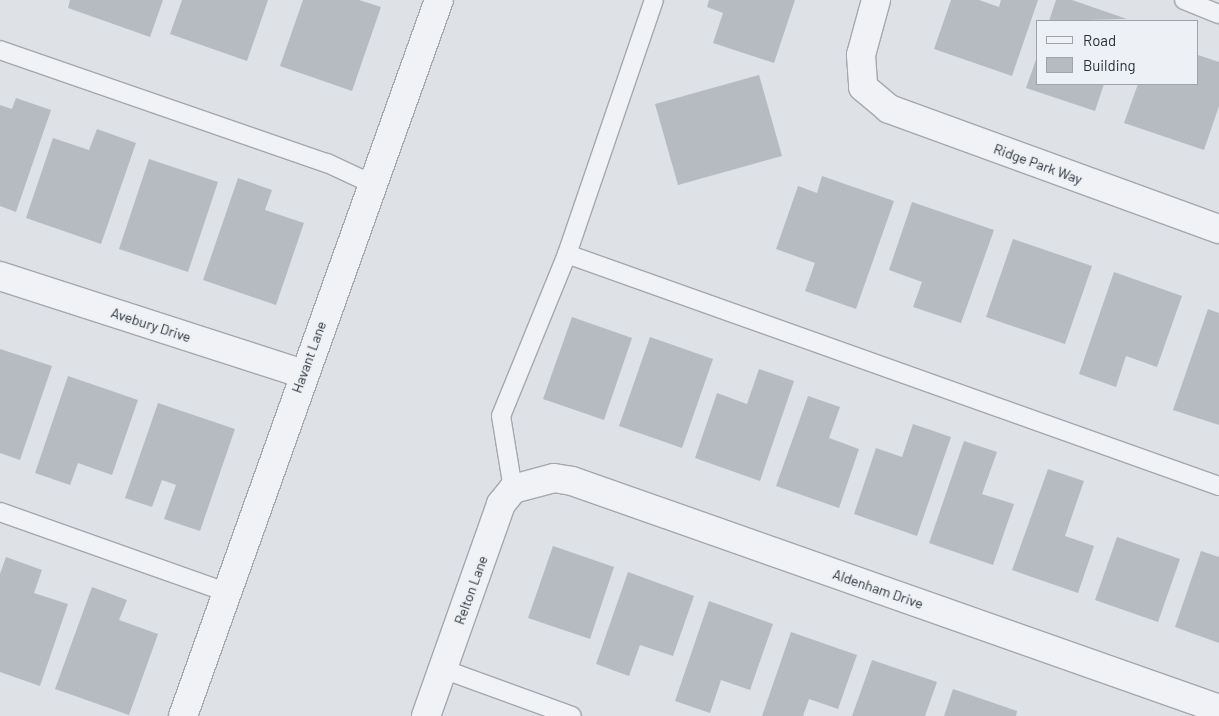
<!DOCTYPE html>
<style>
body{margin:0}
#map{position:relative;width:1219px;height:716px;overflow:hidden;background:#dee1e6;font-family:Barlow,sans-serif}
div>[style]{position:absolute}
.building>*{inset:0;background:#b6bbc2}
.roads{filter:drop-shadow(1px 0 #a4a8af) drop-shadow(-1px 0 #a4a8af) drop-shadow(0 1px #a4a8af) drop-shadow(0 -1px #a4a8af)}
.service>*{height:18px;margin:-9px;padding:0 9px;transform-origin:9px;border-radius:9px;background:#f0f2f5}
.minor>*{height:28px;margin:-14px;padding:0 14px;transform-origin:14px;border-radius:14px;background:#f0f2f5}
span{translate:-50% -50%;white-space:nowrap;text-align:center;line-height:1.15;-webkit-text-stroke:4px #edf0f4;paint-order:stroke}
.street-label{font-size:14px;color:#29303b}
.legend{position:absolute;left:1036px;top:20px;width:162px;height:65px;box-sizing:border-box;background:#edf0f4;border:1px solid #9fa3aa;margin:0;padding:6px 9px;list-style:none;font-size:15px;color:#29303b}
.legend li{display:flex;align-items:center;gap:10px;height:25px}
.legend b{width:25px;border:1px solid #9fa3aa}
</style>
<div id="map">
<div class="building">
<div style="clip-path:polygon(70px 0,163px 0,150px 37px,68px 8px)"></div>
<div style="clip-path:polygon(182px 0,268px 0,247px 61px,170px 34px)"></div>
<div style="clip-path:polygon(303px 0,359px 0,381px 7px,352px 91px,280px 66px)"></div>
<div style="clip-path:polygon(709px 0,795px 0,774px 63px,713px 43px,723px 13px,707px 7px)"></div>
<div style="clip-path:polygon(951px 0,979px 0,999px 7px,1001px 0,1038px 0,1012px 76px,934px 49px)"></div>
<div style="clip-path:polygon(1056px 0,1072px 0,1127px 19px,1049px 21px)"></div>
<div style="clip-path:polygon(1038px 54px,1038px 84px,1104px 84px,1095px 111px,1026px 88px)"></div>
<div style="clip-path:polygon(1198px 55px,1219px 62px,1219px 106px,1204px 150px,1124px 123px,1138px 84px,1198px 84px)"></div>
<div style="clip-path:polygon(759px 75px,782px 156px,678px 185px,655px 104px)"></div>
<div style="clip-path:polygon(16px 98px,51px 110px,16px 212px,0 206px,0 105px,12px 109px)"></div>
<div style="clip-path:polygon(97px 129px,136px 143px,101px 244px,26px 218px,53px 138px,89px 150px)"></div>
<div style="clip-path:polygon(149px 159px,218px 182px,188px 272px,119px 249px)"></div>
<div style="clip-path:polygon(822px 176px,894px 201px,856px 309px,805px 291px,815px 263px,776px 249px,798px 186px,817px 193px)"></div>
<div style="clip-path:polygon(238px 178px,272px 190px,265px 210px,304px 223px,276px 305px,203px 280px)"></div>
<div style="clip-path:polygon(912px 202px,994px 230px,961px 323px,913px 307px,922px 282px,889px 270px)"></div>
<div style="clip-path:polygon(1013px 239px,1092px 266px,1065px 344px,986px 317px)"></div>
<div style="clip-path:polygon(1114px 272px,1182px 296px,1157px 367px,1126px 356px,1116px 387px,1079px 374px)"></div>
<div style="clip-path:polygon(1208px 309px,1219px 313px,1219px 425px,1173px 410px)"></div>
<div style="clip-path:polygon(572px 317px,632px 338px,604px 420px,543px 399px)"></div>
<div style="clip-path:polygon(650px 337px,713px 359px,682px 448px,619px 426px)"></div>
<div style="clip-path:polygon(0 349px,52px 366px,20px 460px,0 453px)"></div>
<div style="clip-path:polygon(759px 369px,794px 381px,760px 481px,695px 458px,717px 393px,747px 404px)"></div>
<div style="clip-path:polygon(68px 376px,138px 400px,112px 475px,78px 463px,70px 485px,35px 473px)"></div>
<div style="clip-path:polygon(808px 396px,840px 407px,829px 438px,859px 449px,839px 508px,776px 486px)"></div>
<div style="clip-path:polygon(158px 403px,235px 429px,200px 531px,164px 519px,176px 485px,162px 480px,152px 507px,125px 498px)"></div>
<div style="clip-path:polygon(913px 424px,951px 437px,917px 536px,854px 514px,876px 448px,902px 457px)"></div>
<div style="clip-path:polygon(964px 441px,997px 452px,982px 494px,1014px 504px,993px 565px,929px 543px)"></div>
<div style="clip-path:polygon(1048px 469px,1084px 481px,1065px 536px,1094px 546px,1078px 593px,1012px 570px)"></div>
<div style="clip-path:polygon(1117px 537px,1180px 559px,1158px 622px,1095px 600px)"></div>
<div style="clip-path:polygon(553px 546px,614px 567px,590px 639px,528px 618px)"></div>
<div style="clip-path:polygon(1201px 551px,1219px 557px,1219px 643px,1175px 627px)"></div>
<div style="clip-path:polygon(6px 557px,42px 570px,34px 593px,68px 604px,40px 686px,0 672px,0 574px)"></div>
<div style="clip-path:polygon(628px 572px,694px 596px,673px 656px,640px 645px,629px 676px,596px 664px)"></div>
<div style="clip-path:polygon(92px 587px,127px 600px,119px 620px,158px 634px,129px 715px,55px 689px)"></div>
<div style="clip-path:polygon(709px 601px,773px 624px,750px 690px,721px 680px,710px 713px,675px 701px)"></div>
<div style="clip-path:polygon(791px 632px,857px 655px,838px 709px,809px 699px,803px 716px,762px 716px)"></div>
<div style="clip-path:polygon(872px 660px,937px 682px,925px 716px,852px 716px)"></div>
<div style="clip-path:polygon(953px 689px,1017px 711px,1016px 716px,944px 716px)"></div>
</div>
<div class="roads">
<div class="service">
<div style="left:1184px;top:0;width:38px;rotate:22deg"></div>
<div style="left:0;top:50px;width:346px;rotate:19.1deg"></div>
<div style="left:327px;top:163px;width:50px;rotate:25deg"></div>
<div style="left:567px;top:254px;width:268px;rotate:-71.1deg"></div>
<div style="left:513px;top:489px;width:74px;rotate:-99.3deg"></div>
<div style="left:501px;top:416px;width:175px;rotate:-67.8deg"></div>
<div style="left:567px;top:254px;width:692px;rotate:19.59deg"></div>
<div style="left:0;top:512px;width:240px;rotate:19.5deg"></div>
<div style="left:443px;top:669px;width:137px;rotate:20deg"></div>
</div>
<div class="minor">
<div style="left:876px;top:0;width:57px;rotate:105.3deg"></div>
<div style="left:861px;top:55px;width:32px;rotate:86deg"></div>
<div style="left:863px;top:87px;width:34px;rotate:40deg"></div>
<div style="left:889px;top:109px;width:351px;rotate:20deg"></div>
<div style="left:0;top:276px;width:318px;rotate:17.9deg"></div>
<div style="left:183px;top:716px;width:760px;rotate:-70.33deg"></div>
<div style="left:426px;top:716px;width:225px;rotate:-70.5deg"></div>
<div style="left:501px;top:504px;width:19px;rotate:-51deg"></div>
<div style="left:513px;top:489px;width:42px;rotate:-15deg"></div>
<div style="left:554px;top:478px;width:18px;rotate:9deg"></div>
<div style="left:572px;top:481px;width:686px;rotate:19.41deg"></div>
</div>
</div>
<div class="street-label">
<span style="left:1038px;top:164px;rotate:20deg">Ridge Park Way</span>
<span style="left:151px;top:325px;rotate:18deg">Avebury Drive</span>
<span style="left:309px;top:357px;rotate:-70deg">Havant Lane</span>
<span style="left:878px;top:589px;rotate:19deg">Aldenham Drive</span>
<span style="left:471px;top:590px;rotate:-70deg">Relton Lane</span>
</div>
<ul class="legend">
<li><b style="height:6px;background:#f0f2f5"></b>Road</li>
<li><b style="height:14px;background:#b6bbc2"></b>Building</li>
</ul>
</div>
